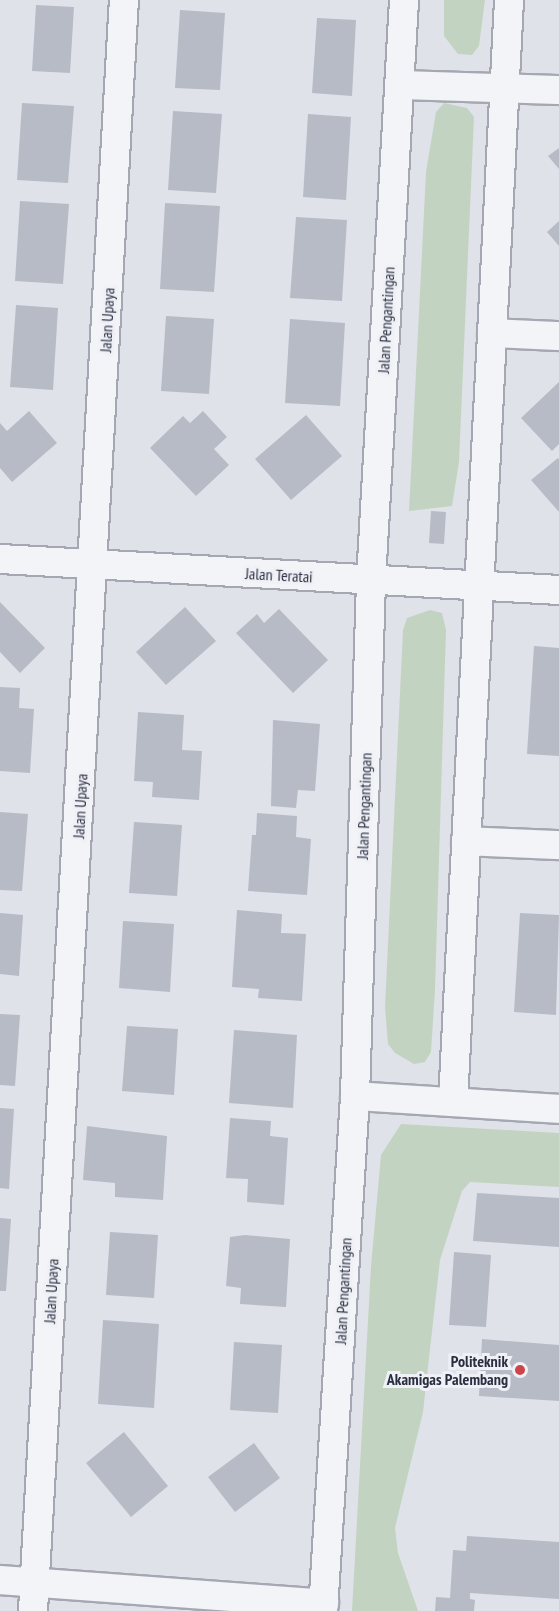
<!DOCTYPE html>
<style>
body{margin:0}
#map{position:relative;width:559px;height:1611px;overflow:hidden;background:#e0e2e9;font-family:"PT Sans Narrow",sans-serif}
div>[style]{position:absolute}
.green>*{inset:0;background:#c3d3c1}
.building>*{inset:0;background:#b7bbc6}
.roads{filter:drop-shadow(2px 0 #a5a8b3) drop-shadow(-2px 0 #a5a8b3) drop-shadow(0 2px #a5a8b3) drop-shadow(0 -2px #a5a8b3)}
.street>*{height:28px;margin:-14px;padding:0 14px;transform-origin:14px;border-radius:14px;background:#f3f4f7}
.dots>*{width:16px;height:16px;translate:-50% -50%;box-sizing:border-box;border:3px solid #eff1f6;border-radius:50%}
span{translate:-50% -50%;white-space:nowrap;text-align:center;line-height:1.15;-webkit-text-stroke:6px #eff1f6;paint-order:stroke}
.street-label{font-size:16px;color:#292e40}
.poi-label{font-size:16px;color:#292e40;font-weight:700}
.right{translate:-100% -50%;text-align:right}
</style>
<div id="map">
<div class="green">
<div style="clip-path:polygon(444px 0,485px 0,479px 46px,472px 55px,458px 54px,444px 36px)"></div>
<div style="clip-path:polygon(444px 103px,467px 108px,474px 117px,459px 462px,452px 506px,409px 511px,426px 172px,436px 112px)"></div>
<div style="clip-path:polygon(430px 610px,442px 613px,446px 630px,435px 990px,431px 1052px,425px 1062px,414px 1064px,395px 1053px,388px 1044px,385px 1007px,403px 630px,407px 618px)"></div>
<div style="clip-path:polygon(401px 1124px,559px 1133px,559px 1187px,470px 1182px,462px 1191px,440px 1260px,423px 1412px,395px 1528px,398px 1553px,418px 1611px,352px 1611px,371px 1266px,381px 1155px)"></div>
</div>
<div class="building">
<div style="clip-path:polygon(36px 5px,74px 7px,70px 73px,32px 71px)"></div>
<div style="clip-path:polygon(180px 10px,225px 13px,220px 90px,175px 88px)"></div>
<div style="clip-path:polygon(317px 18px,356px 20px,352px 96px,312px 93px)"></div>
<div style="clip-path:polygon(22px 103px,74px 106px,68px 183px,17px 180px)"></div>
<div style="clip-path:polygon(173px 111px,222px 114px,216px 193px,168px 190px)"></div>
<div style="clip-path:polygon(308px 114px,351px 117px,346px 200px,303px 197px)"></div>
<div style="clip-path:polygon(559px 148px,559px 169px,548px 156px)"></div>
<div style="clip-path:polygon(20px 201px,69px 204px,63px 284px,15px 281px)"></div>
<div style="clip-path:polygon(165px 203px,220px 206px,214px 292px,160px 289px)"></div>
<div style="clip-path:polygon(296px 217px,347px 220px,342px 301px,290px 298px)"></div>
<div style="clip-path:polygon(559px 221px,559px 246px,547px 232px)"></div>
<div style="clip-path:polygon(16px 305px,58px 308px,53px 390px,10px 387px)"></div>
<div style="clip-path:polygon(166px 316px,214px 319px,209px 394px,161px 391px)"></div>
<div style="clip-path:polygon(290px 319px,345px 323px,340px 406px,285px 403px)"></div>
<div style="clip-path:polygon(559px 382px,559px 444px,552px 451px,521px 418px)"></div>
<div style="clip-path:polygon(29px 411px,57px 443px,12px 482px,0 468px,0 423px,7px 431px)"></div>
<div style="clip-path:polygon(203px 411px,227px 437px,214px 449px,229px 465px,196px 496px,150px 448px,183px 416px,190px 423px)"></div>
<div style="clip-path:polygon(306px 415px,342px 456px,291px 500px,255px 459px)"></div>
<div style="clip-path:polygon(558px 458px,559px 459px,559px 512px,531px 480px)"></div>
<div style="clip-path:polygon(431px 511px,446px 512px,444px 544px,429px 543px)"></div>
<div style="clip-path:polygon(0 602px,45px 648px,20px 673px,0 652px)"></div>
<div style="clip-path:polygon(185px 607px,216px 641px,166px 685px,136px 652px)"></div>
<div style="clip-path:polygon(279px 609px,328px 660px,293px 693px,236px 633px,257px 614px,264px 623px)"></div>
<div style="clip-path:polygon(534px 646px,559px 648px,559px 756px,527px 754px)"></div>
<div style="clip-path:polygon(0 687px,20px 688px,19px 708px,34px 709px,30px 773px,0 771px)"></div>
<div style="clip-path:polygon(138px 712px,184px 715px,182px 750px,202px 751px,199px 800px,152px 797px,153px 782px,134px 781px)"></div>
<div style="clip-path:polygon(273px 720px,320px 724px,315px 791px,298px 790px,296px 808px,271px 806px)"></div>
<div style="clip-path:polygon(0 812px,28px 814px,22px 891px,0 890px)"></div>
<div style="clip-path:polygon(257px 813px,297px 816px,296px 837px,311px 839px,307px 895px,248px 891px,252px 835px,256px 835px)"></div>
<div style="clip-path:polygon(134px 822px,182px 825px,177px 896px,129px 893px)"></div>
<div style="clip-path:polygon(237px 910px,282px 914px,281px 933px,306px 934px,302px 1001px,258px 998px,259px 989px,232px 987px)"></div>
<div style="clip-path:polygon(0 913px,23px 915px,19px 976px,0 974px)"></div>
<div style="clip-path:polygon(520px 913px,559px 915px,556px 1015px,514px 1012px)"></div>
<div style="clip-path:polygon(123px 921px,174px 924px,170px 992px,119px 988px)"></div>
<div style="clip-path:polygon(0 1014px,20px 1015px,15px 1086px,0 1085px)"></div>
<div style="clip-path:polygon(127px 1026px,178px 1029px,174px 1095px,122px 1091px)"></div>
<div style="clip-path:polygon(234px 1030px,297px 1035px,293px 1108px,229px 1103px)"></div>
<div style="clip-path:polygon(0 1108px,14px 1109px,9px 1189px,0 1188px)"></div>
<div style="clip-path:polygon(230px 1118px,271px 1121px,270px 1136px,288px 1138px,284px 1205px,247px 1202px,248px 1179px,226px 1178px)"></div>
<div style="clip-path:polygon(87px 1126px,167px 1136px,163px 1200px,115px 1197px,115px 1183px,83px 1180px)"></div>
<div style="clip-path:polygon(477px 1193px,559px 1198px,559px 1247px,473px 1241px)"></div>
<div style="clip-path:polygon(0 1218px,11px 1219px,6px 1291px,0 1291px)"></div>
<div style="clip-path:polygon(110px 1232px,158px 1235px,154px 1298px,106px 1295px)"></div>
<div style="clip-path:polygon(245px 1235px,290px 1239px,286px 1307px,240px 1304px,241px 1288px,226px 1286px,230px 1237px)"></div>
<div style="clip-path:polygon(454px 1252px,491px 1255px,486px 1327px,449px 1325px)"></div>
<div style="clip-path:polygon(103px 1320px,159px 1324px,154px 1408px,98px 1404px)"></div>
<div style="clip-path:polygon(482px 1339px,559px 1345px,559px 1401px,479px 1396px)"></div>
<div style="clip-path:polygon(234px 1342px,282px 1345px,278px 1413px,230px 1410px)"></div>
<div style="clip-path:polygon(124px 1432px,168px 1486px,131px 1517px,86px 1463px)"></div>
<div style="clip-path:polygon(254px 1443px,280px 1478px,235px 1512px,208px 1477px)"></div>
<div style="clip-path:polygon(467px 1536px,559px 1542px,559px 1599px,470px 1593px,470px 1599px,475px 1600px,474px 1611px,435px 1611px,436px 1597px,450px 1598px,453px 1550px,466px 1551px)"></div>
</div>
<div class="roads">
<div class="street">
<div style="left:400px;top:85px;width:159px;rotate:1.8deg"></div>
<div style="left:492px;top:333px;width:67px;rotate:2.6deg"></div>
<div style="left:0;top:559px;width:560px;rotate:3.17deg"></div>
<div style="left:466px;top:841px;width:93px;rotate:2.5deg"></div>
<div style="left:355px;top:1096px;width:204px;rotate:3.6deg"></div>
<div style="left:453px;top:1102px;width:1103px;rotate:-87.09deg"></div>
<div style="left:0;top:1580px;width:325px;rotate:4.2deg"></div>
<div style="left:33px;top:1611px;width:1614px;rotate:-86.77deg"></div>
<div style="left:323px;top:1611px;width:516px;rotate:-86.44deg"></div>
<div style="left:355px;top:1096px;width:516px;rotate:-88.22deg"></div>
<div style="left:371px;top:580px;width:581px;rotate:-86.74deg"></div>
</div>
</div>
<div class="dots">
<div style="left:520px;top:1370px;background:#cd4548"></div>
</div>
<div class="street-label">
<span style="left:107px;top:320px;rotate:-87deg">Jalan Upaya</span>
<span style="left:386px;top:320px;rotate:-87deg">Jalan Pengantingan</span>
<span style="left:279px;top:575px;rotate:3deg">Jalan Teratai</span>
<span style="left:80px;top:806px;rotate:-87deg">Jalan Upaya</span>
<span style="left:364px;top:806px;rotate:-88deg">Jalan Pengantingan</span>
<span style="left:51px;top:1291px;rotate:-87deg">Jalan Upaya</span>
<span style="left:343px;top:1291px;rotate:-87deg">Jalan Pengantingan</span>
</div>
<div class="poi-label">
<span class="right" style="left:508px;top:1370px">Politeknik<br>Akamigas Palembang</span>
</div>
</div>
